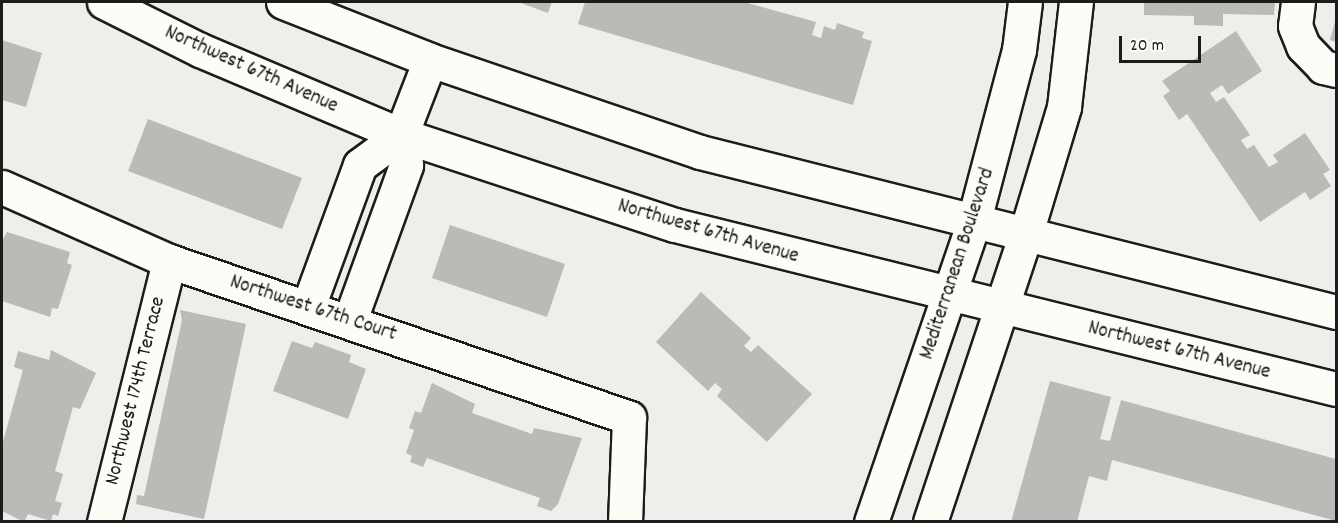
<!DOCTYPE html>
<style>
body{margin:0}
#map{position:relative;width:1338px;height:523px;overflow:hidden;background:#f0eeea;font-family:Dekko,sans-serif}
div>[style]{position:absolute}
.building>*{inset:0;background:#bbbab6}
.roads{filter:drop-shadow(2px 0 #1c1c1c) drop-shadow(-2px 0 #1c1c1c) drop-shadow(0 2px #1c1c1c) drop-shadow(0 -2px #1c1c1c)}
.minor>*{height:33px;margin:-16.5px;padding:0 16.5px;transform-origin:16.5px;border-radius:16.5px;background:#fdfcf7}
.tertiary>*{height:33px;margin:-16.5px;padding:0 16.5px;transform-origin:16.5px;border-radius:16.5px;background:#fdfcf7}
.secondary>*{height:33px;margin:-16.5px;padding:0 16.5px;transform-origin:16.5px;border-radius:16.5px;background:#fdfcf7}
span{translate:-50% -50%;white-space:nowrap;text-align:center;line-height:1.15;-webkit-text-stroke:6px #fdfcf7;paint-order:stroke}
.street-label{font-size:21px;color:#1c1c1c}
.frame{position:absolute;inset:0;border:3px solid #1c1c1c;pointer-events:none}
.scale{position:absolute;left:1119px;top:36px;width:82px;height:27px;box-sizing:border-box;border:3px solid #1c1c1c;border-top:0;padding-left:8px;font-size:18px;line-height:21px;white-space:nowrap;color:#1c1c1c;-webkit-text-stroke:4px #fdfcf7;paint-order:stroke}
</style>
<div id="map">
<div class="building">
<div style="clip-path:polygon(518px 2px,552px 2px,548px 13px)"></div>
<div style="clip-path:polygon(585px 2px,744px 2px,816px 22px,812px 35px,821px 38px,824px 26px,835px 30px,837px 23px,864px 32px,862px 38px,872px 41px,853px 105px,578px 24px)"></div>
<div style="clip-path:polygon(1144px 2px,1275px 2px,1274px 15px,1223px 14px,1223px 26px,1194px 25px,1194px 16px,1144px 15px)"></div>
<div style="clip-path:polygon(1336px 18px,1336px 42px,1330px 40px)"></div>
<div style="clip-path:polygon(1236px 31px,1262px 71px,1228px 94px,1222px 85px,1210px 93px,1216px 102px,1224px 97px,1250px 135px,1241px 140px,1247px 149px,1254px 145px,1269px 167px,1278px 162px,1273px 155px,1305px 133px,1330px 170px,1323px 174px,1331px 186px,1310px 200px,1305px 192px,1260px 222px,1187px 114px,1179px 120px,1163px 96px,1170px 91px,1162px 81px)"></div>
<div style="clip-path:polygon(2px 40px,42px 53px,26px 107px,2px 100px)"></div>
<div style="clip-path:polygon(148px 119px,302px 178px,282px 229px,128px 171px)"></div>
<div style="clip-path:polygon(450px 225px,565px 264px,547px 317px,432px 278px)"></div>
<div style="clip-path:polygon(7px 232px,70px 252px,67px 263px,72px 265px,58px 309px,52px 308px,50px 317px,2px 301px,2px 241px)"></div>
<div style="clip-path:polygon(701px 292px,751px 338px,744px 346px,751px 352px,758px 345px,812px 394px,767px 442px,717px 396px,722px 389px,715px 383px,708px 391px,656px 342px)"></div>
<div style="clip-path:polygon(180px 310px,246px 324px,204px 519px,136px 504px,137px 495px,144px 496px,182px 320px)"></div>
<div style="clip-path:polygon(292px 341px,312px 348px,315px 342px,351px 355px,349px 362px,366px 369px,348px 419px,273px 391px)"></div>
<div style="clip-path:polygon(51px 350px,96px 373px,80px 409px,73px 407px,55px 471px,63px 474px,55px 501px,62px 503px,58px 516px,53px 514px,51px 521px,28px 514px,24px 522px,2px 511px,2px 445px,23px 370px,14px 367px,18px 351px,49px 360px)"></div>
<div style="clip-path:polygon(1050px 381px,1111px 397px,1100px 439px,1110px 441px,1121px 400px,1336px 459px,1336px 521px,1112px 460px,1107px 481px,1089px 476px,1077px 522px,1011px 522px)"></div>
<div style="clip-path:polygon(432px 383px,475px 404px,472px 413px,532px 434px,534px 428px,582px 438px,558px 504px,551px 511px,537px 506px,540px 498px,427px 458px,423px 467px,410px 462px,412px 456px,406px 453px,414px 430px,409px 428px,415px 411px,421px 413px)"></div>
</div>
<div class="roads">
<div class="minor">
<div style="left:1298px;top:2px;width:24px;rotate:97deg"></div>
<div style="left:1295px;top:26px;width:22px;rotate:68deg"></div>
<div style="left:1303px;top:46px;width:29px;rotate:46deg"></div>
<div style="left:1323px;top:67px;width:13px;rotate:13deg"></div>
<div style="left:2px;top:187px;width:183px;rotate:23.9deg"></div>
<div style="left:169px;top:261px;width:486px;rotate:18.8deg"></div>
<div style="left:629px;top:418px;width:104px;rotate:92.2deg"></div>
<div style="left:973px;top:224px;width:180px;rotate:-75.2deg"></div>
<div style="left:1019px;top:50px;width:48px;rotate:-82.9deg"></div>
<div style="left:1026px;top:233px;width:132px;rotate:-73.2deg"></div>
<div style="left:1064px;top:107px;width:106px;rotate:-83.5deg"></div>
<div style="left:308px;top:307px;width:151px;rotate:-69.9deg"></div>
<div style="left:360px;top:165px;width:51px;rotate:-36.2deg"></div>
<div style="left:350px;top:320px;width:165px;rotate:-70.1deg"></div>
<div style="left:406px;top:165px;width:30px;rotate:-99deg"></div>
<div style="left:401px;top:135px;width:80px;rotate:-68.9deg"></div>
<div style="left:104px;top:522px;width:269px;rotate:-76deg"></div>
</div>
<div class="tertiary">
<div style="left:871px;top:522px;width:315px;rotate:-71.1deg"></div>
<div style="left:930px;top:522px;width:305px;rotate:-71.6deg"></div>
</div>
<div class="secondary">
<div style="left:104px;top:2px;width:107px;rotate:26.6deg"></div>
<div style="left:200px;top:50px;width:218px;rotate:22.9deg"></div>
<div style="left:401px;top:135px;width:288px;rotate:18.2deg"></div>
<div style="left:675px;top:225px;width:681px;rotate:13.93deg"></div>
<div style="left:283px;top:2px;width:158px;rotate:21.5deg"></div>
<div style="left:430px;top:60px;width:285px;rotate:18.8deg"></div>
<div style="left:700px;top:152px;width:656px;rotate:14.12deg"></div>
</div>
</div>
<div class="street-label">
<span style="left:251px;top:70px;rotate:24deg">Northwest 67th Avenue</span>
<span style="left:708px;top:232px;rotate:16deg">Northwest 67th Avenue</span>
<span style="left:958px;top:264px;rotate:-72deg">Mediterranean Boulevard</span>
<span style="left:313px;top:309px;rotate:18deg">Northwest 67th Court</span>
<span style="left:1179px;top:351px;rotate:14deg">Northwest 67th Avenue</span>
<span style="left:136px;top:391px;rotate:-76deg">Northwest 174th Terrace</span>
</div>
<div class="frame"></div>
<div class="scale">20 m</div>
</div>
